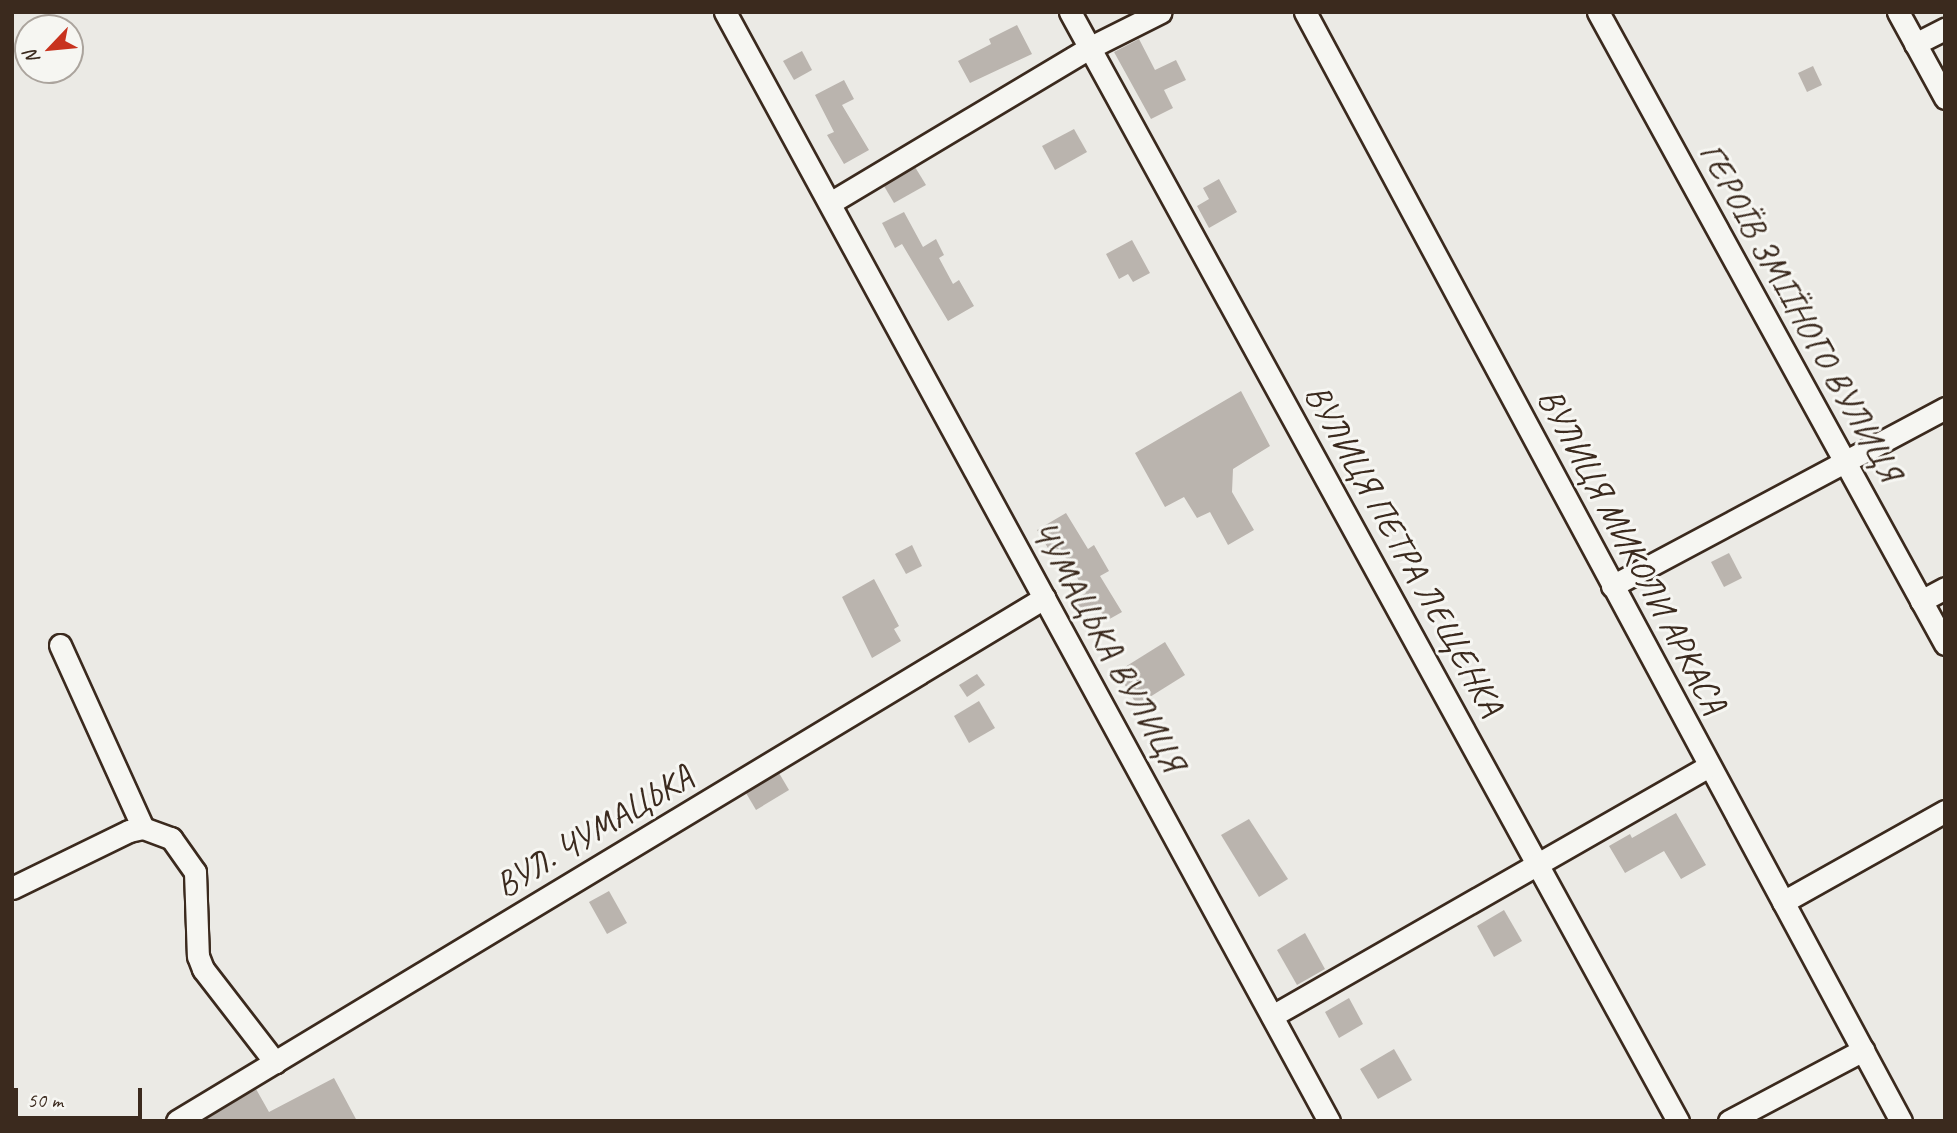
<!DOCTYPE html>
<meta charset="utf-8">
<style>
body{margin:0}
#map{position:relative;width:1957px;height:1133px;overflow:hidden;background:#ebeae5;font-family:Caveat,sans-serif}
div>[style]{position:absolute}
.building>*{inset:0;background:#bab4ae}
.roads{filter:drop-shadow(2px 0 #3b2a1e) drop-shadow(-2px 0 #3b2a1e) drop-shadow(0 2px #3b2a1e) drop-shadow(0 -2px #3b2a1e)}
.minor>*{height:21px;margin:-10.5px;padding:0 10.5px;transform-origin:10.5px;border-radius:10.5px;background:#f6f6f2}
span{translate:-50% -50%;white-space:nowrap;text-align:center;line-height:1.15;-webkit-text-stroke:6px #f6f6f2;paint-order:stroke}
.street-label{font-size:35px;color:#3b2a1e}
.frame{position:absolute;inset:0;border:14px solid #3b2a1e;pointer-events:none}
.north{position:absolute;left:14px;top:14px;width:70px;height:70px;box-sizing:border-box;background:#f6f6f2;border:2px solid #aba49d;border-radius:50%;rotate:244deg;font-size:19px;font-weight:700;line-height:28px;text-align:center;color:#3b2a1e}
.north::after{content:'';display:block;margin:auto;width:24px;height:32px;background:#c8321e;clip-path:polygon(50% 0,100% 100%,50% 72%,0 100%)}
.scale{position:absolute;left:14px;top:1088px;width:128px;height:32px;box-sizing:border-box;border:4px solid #3b2a1e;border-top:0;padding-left:9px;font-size:21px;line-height:24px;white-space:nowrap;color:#3b2a1e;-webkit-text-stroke:5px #f6f6f2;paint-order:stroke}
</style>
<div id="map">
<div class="building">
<div style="clip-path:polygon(1017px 25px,1032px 54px,970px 83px,958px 61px,991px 44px,989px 39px)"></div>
<div style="clip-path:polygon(1139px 39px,1155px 70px,1176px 60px,1186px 80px,1164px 90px,1173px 108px,1151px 119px,1114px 52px)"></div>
<div style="clip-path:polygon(802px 51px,812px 70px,794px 80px,783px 61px)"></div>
<div style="clip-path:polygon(1813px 66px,1822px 85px,1807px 92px,1798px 73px)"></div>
<div style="clip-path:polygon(844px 80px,854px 99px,842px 105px,869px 150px,844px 164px,827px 135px,834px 132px,815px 95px)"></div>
<div style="clip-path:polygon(1074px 129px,1087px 152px,1055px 170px,1042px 146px)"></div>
<div style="clip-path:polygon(915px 167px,926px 185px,894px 203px,884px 186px)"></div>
<div style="clip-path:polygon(1219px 179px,1237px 212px,1209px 228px,1197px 206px,1209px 199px,1203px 188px)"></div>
<div style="clip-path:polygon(904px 212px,923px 247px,936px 239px,944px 255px,939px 258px,953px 284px,959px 280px,974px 306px,948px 321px,902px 244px,895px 248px,882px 223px)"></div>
<div style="clip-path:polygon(1132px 240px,1150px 273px,1133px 282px,1128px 274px,1119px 279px,1106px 254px)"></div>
<div style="clip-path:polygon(1241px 391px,1270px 446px,1233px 469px,1232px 492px,1254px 530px,1228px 545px,1210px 512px,1197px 518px,1184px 497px,1165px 507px,1135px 453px)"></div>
<div style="clip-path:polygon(1066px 513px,1088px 549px,1094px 545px,1109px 571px,1100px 576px,1122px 612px,1106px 621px,1098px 606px,1082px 615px,1073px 600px,1086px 593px,1060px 548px,1051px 553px,1037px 530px)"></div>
<div style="clip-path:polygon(912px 545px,922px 566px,906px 574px,895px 554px)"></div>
<div style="clip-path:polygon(1729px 553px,1742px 578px,1724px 587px,1711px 562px)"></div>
<div style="clip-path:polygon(874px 579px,899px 626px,894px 629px,901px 641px,872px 658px,842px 597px)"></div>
<div style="clip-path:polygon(1165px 642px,1185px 675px,1137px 705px,1117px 672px)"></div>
<div style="clip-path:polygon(977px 674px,985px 685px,967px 697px,959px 685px)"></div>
<div style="clip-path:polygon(979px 701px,995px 728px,969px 743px,954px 716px)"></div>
<div style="clip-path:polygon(779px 773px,789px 790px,756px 810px,746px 793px)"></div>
<div style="clip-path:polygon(1676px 813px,1706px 865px,1681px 879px,1664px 851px,1625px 873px,1609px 846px,1630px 834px,1632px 838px)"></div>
<div style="clip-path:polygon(1249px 819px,1288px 879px,1259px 897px,1221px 835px)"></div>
<div style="clip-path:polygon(609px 891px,627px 923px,607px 934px,589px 902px)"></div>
<div style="clip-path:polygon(1504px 910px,1522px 941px,1494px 957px,1477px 926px)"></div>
<div style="clip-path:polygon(1305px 933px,1325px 969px,1297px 985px,1277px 950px)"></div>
<div style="clip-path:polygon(1349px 998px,1363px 1024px,1339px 1038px,1325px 1012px)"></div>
<div style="clip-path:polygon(1394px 1049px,1412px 1080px,1378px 1099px,1360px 1069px)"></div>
<div style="clip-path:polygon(334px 1078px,357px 1121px,203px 1121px,256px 1089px,269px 1112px)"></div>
</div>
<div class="roads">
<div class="minor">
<div style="left:725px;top:12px;width:1263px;rotate:61.43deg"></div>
<div style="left:1070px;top:12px;width:1265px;rotate:61.27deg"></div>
<div style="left:1305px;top:12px;width:1259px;rotate:61.75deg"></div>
<div style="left:1598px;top:12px;width:721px;rotate:61.23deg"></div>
<div style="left:1898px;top:12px;width:98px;rotate:61.3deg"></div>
<div style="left:1915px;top:44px;width:34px;rotate:-27deg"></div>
<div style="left:830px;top:203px;width:302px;rotate:-30.9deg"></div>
<div style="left:1089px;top:48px;width:80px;rotate:-26.6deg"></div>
<div style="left:1612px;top:586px;width:378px;rotate:-28.1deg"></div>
<div style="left:1921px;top:601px;width:27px;rotate:-28deg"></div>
<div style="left:60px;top:645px;width:201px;rotate:65.6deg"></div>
<div style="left:12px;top:888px;width:130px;rotate:-26deg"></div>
<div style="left:129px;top:831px;width:14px;rotate:-12deg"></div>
<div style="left:143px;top:828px;width:30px;rotate:20deg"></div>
<div style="left:171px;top:838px;width:42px;rotate:54.8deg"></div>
<div style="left:195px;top:872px;width:84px;rotate:88deg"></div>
<div style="left:198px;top:956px;width:14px;rotate:69deg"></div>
<div style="left:203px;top:969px;width:118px;rotate:52.3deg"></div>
<div style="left:1783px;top:902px;width:186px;rotate:-29.3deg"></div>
<div style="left:1272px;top:1016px;width:503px;rotate:-29.77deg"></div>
<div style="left:177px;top:1121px;width:1013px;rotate:-31.1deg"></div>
<div style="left:1729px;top:1121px;width:152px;rotate:-27.9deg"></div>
</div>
</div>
<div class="street-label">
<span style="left:1800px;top:312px;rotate:61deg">ГЕРОЇВ ЗМІЇНОГО ВУЛИЦЯ</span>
<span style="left:1404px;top:550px;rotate:61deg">ВУЛИЦЯ ПЕТРА ЛЕЩЕНКА</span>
<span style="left:1632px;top:551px;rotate:62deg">ВУЛИЦЯ МИКОЛИ АРКАСА</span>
<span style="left:1108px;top:646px;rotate:61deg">ЧУМАЦЬКА ВУЛИЦЯ</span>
<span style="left:594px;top:831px;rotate:-31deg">ВУЛ. ЧУМАЦЬКА</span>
</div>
<div class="frame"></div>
<div class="north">N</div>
<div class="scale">50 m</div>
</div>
